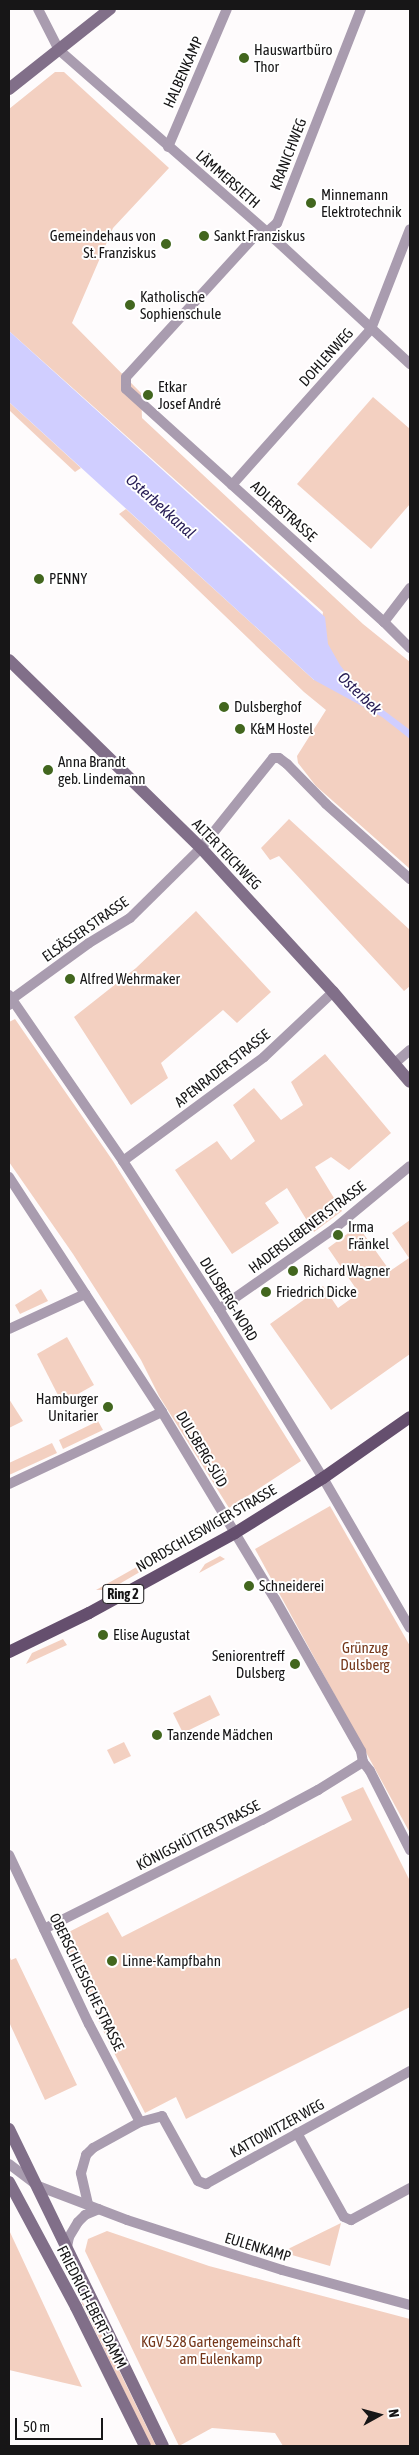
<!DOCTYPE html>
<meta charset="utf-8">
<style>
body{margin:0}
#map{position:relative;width:419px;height:2455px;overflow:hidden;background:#fefbfc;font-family:"Asap Condensed",sans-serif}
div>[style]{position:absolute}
.green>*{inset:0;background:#f3d0c1}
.water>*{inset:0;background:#d0ceff}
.street>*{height:10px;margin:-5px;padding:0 5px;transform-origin:5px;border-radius:5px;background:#a99caf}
.secondary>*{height:12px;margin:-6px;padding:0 6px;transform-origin:6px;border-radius:6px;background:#816f89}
.primary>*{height:12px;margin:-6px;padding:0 6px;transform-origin:6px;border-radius:6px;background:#654f6e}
.dots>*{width:14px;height:14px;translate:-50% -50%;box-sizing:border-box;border:2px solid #fff;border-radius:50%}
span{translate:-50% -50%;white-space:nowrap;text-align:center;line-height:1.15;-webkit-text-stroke:4px #fff;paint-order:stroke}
.shield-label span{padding:1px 4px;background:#fff;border:1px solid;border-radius:4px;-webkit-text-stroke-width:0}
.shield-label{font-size:14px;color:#171617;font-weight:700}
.poi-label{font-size:15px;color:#171617}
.left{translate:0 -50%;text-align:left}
.right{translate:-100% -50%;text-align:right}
.street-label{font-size:15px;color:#171617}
.park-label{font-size:15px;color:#75371a}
.water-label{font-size:16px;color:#2a2058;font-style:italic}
.frame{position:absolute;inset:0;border:10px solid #171617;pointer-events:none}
.north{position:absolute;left:354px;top:2390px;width:50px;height:50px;-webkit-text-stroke:4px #fff;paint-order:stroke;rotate:83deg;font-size:14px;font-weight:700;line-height:20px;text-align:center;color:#171617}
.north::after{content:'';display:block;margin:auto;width:18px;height:22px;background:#171617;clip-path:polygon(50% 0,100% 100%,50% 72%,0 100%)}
.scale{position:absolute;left:15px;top:2418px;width:88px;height:22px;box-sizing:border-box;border:2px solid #171617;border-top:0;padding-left:6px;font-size:15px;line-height:18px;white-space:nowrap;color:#171617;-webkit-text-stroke:4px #fff;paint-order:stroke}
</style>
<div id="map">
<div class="green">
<div style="clip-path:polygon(55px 72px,64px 72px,169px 168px,113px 228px,72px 323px,141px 393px,142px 418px,363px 624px,410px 662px,410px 869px,316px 786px,298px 763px,297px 756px,326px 710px,304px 692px,119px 514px,126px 509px,314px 680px,323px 612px,9px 331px,9px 109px)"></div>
<div style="clip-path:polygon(373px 397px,410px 429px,410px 504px,371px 549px,297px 484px)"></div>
<div style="clip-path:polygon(9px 402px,81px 468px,75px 472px,9px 410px)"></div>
<div style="clip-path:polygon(289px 819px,410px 930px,410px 986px,404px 991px,279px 856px,270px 860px,261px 848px)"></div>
<div style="clip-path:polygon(196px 911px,271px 992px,237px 1023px,223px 1010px,161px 1063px,168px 1078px,131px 1105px,74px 1017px,136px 968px)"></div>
<div style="clip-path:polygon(15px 1019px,113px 1161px,301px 1461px,229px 1508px,159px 1396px,141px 1360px,73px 1254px,9px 1162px,9px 1022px)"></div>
<div style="clip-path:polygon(325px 1054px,391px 1133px,349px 1170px,331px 1157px,315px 1167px,342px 1211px,314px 1232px,287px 1188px,265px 1203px,279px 1223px,232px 1254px,175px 1170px,217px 1141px,231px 1160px,255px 1141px,233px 1105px,254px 1088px,281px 1120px,303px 1105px,291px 1082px)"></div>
<div style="clip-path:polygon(410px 1220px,410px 1354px,331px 1410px,270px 1324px,323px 1286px,338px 1308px,359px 1293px,328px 1248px,358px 1226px,390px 1271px,409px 1258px,392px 1233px)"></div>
<div style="clip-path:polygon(41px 1289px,48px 1301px,20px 1314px,15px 1305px)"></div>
<div style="clip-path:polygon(67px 1337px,94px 1385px,62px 1403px,37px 1354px)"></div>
<div style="clip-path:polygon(9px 1399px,23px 1421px,9px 1428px)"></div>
<div style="clip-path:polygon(98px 1421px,103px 1430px,63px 1449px,59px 1440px)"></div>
<div style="clip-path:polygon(52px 1443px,57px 1453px,9px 1475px,9px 1463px)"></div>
<div style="clip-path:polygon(330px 1506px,410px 1646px,410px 1833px,255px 1549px)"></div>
<div style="clip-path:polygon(217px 1524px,216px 1528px,207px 1534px,191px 1542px,183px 1542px,203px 1529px)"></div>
<div style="clip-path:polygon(220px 1556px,225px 1559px,199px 1573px,205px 1564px)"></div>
<div style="clip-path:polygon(142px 1564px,145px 1569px,109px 1590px,96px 1590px)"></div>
<div style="clip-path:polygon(63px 1639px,67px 1645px,26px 1664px,32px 1653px)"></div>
<div style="clip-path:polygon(210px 1695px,220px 1715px,183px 1733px,173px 1713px)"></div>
<div style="clip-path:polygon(124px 1742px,131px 1756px,114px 1764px,107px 1750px)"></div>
<div style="clip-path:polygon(363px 1787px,410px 1881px,410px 2007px,186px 2119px,176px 2097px,145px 2113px,108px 2041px,59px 1937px,108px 1912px,122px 1937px,352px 1820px,341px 1797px)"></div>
<div style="clip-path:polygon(9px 1955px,11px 1960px,16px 1958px,77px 2085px,45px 2100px,9px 2022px)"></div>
<div style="clip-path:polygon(341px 2223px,330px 2266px,285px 2253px,290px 2248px)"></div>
<div style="clip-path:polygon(9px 2230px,82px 2387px,9px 2370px)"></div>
<div style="clip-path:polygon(107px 2231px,209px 2266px,410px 2319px,410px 2446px,283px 2446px,275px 2433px,212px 2428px,179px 2446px,85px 2251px,88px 2239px)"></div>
<div style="clip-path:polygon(80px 2299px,92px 2315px,156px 2446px,151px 2446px,147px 2439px)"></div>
</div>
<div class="water">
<div style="clip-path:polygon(9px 331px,325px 617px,328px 644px,340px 665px,362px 694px,410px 730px,410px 739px,382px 717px,314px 680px,9px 402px)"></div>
</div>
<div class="street">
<div style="left:38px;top:9px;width:46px;rotate:62.9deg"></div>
<div style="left:59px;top:50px;width:276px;rotate:41.2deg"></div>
<div style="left:267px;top:232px;width:195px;rotate:42.7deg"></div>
<div style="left:361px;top:9px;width:230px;rotate:111.4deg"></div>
<div style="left:277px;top:223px;width:13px;rotate:138deg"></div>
<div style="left:267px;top:232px;width:15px;rotate:157deg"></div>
<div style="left:253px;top:238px;width:188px;rotate:132.4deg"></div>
<div style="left:126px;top:377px;width:12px;rotate:90deg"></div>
<div style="left:126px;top:389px;width:348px;rotate:42.1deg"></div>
<div style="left:384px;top:622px;width:37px;rotate:45deg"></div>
<div style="left:168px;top:147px;width:150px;rotate:-66.9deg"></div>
<div style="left:232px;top:485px;width:209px;rotate:-48.3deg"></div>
<div style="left:371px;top:329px;width:107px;rotate:-68.7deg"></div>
<div style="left:384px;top:622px;width:43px;rotate:-52.6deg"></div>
<div style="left:9px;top:995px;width:201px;rotate:55.5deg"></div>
<div style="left:123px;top:1161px;width:176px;rotate:57deg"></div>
<div style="left:219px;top:1309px;width:198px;rotate:58.4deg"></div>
<div style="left:323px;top:1478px;width:173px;rotate:59.9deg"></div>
<div style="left:9px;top:1005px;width:7px;rotate:-63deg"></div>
<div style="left:12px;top:999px;width:95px;rotate:-36deg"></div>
<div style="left:89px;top:943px;width:48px;rotate:-31.4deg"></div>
<div style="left:130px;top:918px;width:100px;rotate:-44.6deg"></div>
<div style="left:201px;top:848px;width:115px;rotate:-51.3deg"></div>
<div style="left:273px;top:758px;width:6px"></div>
<div style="left:279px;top:758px;width:10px;rotate:37deg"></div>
<div style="left:287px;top:764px;width:56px;rotate:45.7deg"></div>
<div style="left:326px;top:804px;width:113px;rotate:41.8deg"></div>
<div style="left:395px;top:1063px;width:20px;rotate:-41deg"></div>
<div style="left:123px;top:1161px;width:175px;rotate:-36.4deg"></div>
<div style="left:264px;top:1057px;width:95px;rotate:-43.3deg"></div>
<div style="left:9px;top:1177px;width:280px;rotate:56.9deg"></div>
<div style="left:162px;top:1412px;width:218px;rotate:58.9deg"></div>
<div style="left:275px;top:1599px;width:175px;rotate:60.5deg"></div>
<div style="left:361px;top:1751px;width:11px;rotate:80deg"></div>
<div style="left:363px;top:1762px;width:11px;rotate:52deg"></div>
<div style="left:370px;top:1771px;width:89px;rotate:63.1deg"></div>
<div style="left:219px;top:1309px;width:141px;rotate:-34.9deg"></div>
<div style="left:335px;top:1228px;width:97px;rotate:-39.6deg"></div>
<div style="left:9px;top:1329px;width:84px;rotate:-24.7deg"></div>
<div style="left:9px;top:1484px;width:169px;rotate:-25.2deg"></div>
<div style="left:9px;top:1855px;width:187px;rotate:64.7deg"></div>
<div style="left:89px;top:2024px;width:110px;rotate:62.5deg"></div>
<div style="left:44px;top:1929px;width:244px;rotate:-26.6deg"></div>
<div style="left:262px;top:1820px;width:64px;rotate:-28.2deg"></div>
<div style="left:318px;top:1790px;width:53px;rotate:-31.9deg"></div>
<div style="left:297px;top:2133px;width:96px;rotate:60.8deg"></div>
<div style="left:344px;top:2217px;width:8px;rotate:23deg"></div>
<div style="left:351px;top:2220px;width:67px;rotate:-28.5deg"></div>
<div style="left:9px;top:2164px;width:36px;rotate:37deg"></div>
<div style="left:38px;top:2186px;width:95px;rotate:20.9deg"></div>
<div style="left:127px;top:2220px;width:163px;rotate:17.9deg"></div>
<div style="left:282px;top:2270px;width:133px;rotate:15.3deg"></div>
<div style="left:88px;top:2204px;width:32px;rotate:-103deg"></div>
<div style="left:81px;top:2173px;width:19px;rotate:-74deg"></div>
<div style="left:86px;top:2155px;width:10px;rotate:-45deg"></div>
<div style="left:93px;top:2148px;width:54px;rotate:-29deg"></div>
<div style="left:140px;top:2122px;width:23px;rotate:-15deg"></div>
<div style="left:162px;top:2116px;width:74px;rotate:61deg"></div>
<div style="left:198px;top:2181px;width:9px;rotate:21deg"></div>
<div style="left:206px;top:2184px;width:233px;rotate:-29deg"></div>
<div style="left:67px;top:2247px;width:10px;rotate:-79deg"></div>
<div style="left:69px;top:2237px;width:17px;rotate:-59deg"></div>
<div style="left:78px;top:2222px;width:10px;rotate:-45deg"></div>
<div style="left:85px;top:2215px;width:15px;rotate:-23deg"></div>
</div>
<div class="secondary">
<div style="left:9px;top:89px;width:129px;rotate:-38.4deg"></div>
<div style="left:9px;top:660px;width:269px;rotate:44.4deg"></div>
<div style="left:201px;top:848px;width:195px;rotate:47.5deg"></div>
<div style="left:333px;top:992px;width:118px;rotate:49.5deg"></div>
<div style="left:9px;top:2129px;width:352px;rotate:64.1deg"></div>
<div style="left:9px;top:2182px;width:142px;rotate:61.8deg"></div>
<div style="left:76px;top:2307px;width:155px;rotate:63.6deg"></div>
</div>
<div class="primary">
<div style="left:9px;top:1652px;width:89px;rotate:-26deg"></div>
<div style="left:89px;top:1613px;width:166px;rotate:-28.7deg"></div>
<div style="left:235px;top:1533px;width:104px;rotate:-32deg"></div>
<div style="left:323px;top:1478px;width:106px;rotate:-35deg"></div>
</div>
<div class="dots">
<div style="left:244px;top:58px;background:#42661e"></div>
<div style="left:311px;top:203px;background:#42661e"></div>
<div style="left:204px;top:236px;background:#42661e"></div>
<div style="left:166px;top:244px;background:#42661e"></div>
<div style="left:130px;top:305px;background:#42661e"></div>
<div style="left:148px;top:395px;background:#42661e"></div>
<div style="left:39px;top:579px;background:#42661e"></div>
<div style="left:224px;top:707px;background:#42661e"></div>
<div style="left:240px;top:729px;background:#42661e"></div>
<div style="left:48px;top:770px;background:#42661e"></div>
<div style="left:70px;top:979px;background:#42661e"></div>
<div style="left:338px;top:1235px;background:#42661e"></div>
<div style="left:293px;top:1271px;background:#42661e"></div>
<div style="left:266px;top:1292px;background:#42661e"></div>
<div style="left:108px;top:1407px;background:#42661e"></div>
<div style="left:249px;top:1586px;background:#42661e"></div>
<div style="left:103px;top:1635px;background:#42661e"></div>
<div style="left:295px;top:1664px;background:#42661e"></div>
<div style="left:157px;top:1735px;background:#42661e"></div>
<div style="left:112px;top:1961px;background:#42661e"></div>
</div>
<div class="shield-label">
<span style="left:123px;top:1594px">Ring 2</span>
</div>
<div class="poi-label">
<span class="left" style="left:254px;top:58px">Hauswartbüro<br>Thor</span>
<span class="left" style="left:321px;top:203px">Minnemann<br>Elektrotechnik</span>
<span class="right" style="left:156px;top:244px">Gemeindehaus von<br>St. Franziskus</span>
<span class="left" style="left:214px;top:236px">Sankt Franziskus</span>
<span class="left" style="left:140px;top:305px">Katholische<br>Sophienschule</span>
<span class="left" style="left:158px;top:395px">Etkar<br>Josef André</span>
<span class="left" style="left:49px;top:579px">PENNY</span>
<span class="left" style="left:234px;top:707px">Dulsberghof</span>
<span class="left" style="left:250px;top:729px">K&amp;M Hostel</span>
<span class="left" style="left:58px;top:770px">Anna Brandt<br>geb. Lindemann</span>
<span class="left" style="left:80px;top:979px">Alfred Wehrmaker</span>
<span class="left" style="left:348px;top:1235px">Irma<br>Fränkel</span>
<span class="left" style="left:303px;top:1271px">Richard Wagner</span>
<span class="left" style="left:276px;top:1292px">Friedrich Dicke</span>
<span class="right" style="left:98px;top:1407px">Hamburger<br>Unitarier</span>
<span class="left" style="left:259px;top:1586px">Schneiderei</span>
<span class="left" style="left:113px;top:1635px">Elise Augustat</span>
<span class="right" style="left:285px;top:1664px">Seniorentreff<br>Dulsberg</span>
<span class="left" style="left:167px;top:1735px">Tanzende Mädchen</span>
<span class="left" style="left:122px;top:1961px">Linne-Kampfbahn</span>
</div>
<div class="street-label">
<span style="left:183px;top:72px;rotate:-66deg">HALBENKAMP</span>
<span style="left:288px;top:154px;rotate:-69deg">KRANICHWEG</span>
<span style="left:228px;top:179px;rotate:41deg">LÄMMERSIETH</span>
<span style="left:326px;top:357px;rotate:-48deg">DOHLENWEG</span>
<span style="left:284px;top:511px;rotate:42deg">ADLERSTRASSE</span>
<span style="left:227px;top:854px;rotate:46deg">ALTER TEICHWEG</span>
<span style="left:85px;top:929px;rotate:-35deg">ELSÄSSER STRASSE</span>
<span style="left:222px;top:1068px;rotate:-38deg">APENRADER STRASSE</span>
<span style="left:307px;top:1227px;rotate:-37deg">HADERSLEBENER STRASSE</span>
<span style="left:229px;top:1299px;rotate:58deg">DULSBERG-NORD</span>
<span style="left:202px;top:1449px;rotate:59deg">DULSBERG-SÜD</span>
<span style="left:206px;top:1528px;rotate:-30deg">NORDSCHLESWIGER STRASSE</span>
<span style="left:198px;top:1835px;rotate:-27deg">KÖNIGSHÜTTER STRASSE</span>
<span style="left:87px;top:1982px;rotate:64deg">OBERSCHLESISCHE STRASSE</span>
<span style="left:277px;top:2128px;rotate:-29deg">KATTOWITZER WEG</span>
<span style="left:258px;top:2247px;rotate:17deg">EULENKAMP</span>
<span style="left:92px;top:2307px;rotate:63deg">FRIEDRICH-EBERT-DAMM</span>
</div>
<div class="park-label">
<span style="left:365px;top:1656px">Grünzug<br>Dulsberg</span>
<span style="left:221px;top:2350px">KGV 528 Gartengemeinschaft<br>am Eulenkamp</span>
</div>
<div class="water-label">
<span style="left:161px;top:506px;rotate:42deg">Osterbekkanal</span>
<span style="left:360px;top:693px;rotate:44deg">Osterbek</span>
</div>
<div class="frame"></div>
<div class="north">N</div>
<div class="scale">50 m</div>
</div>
